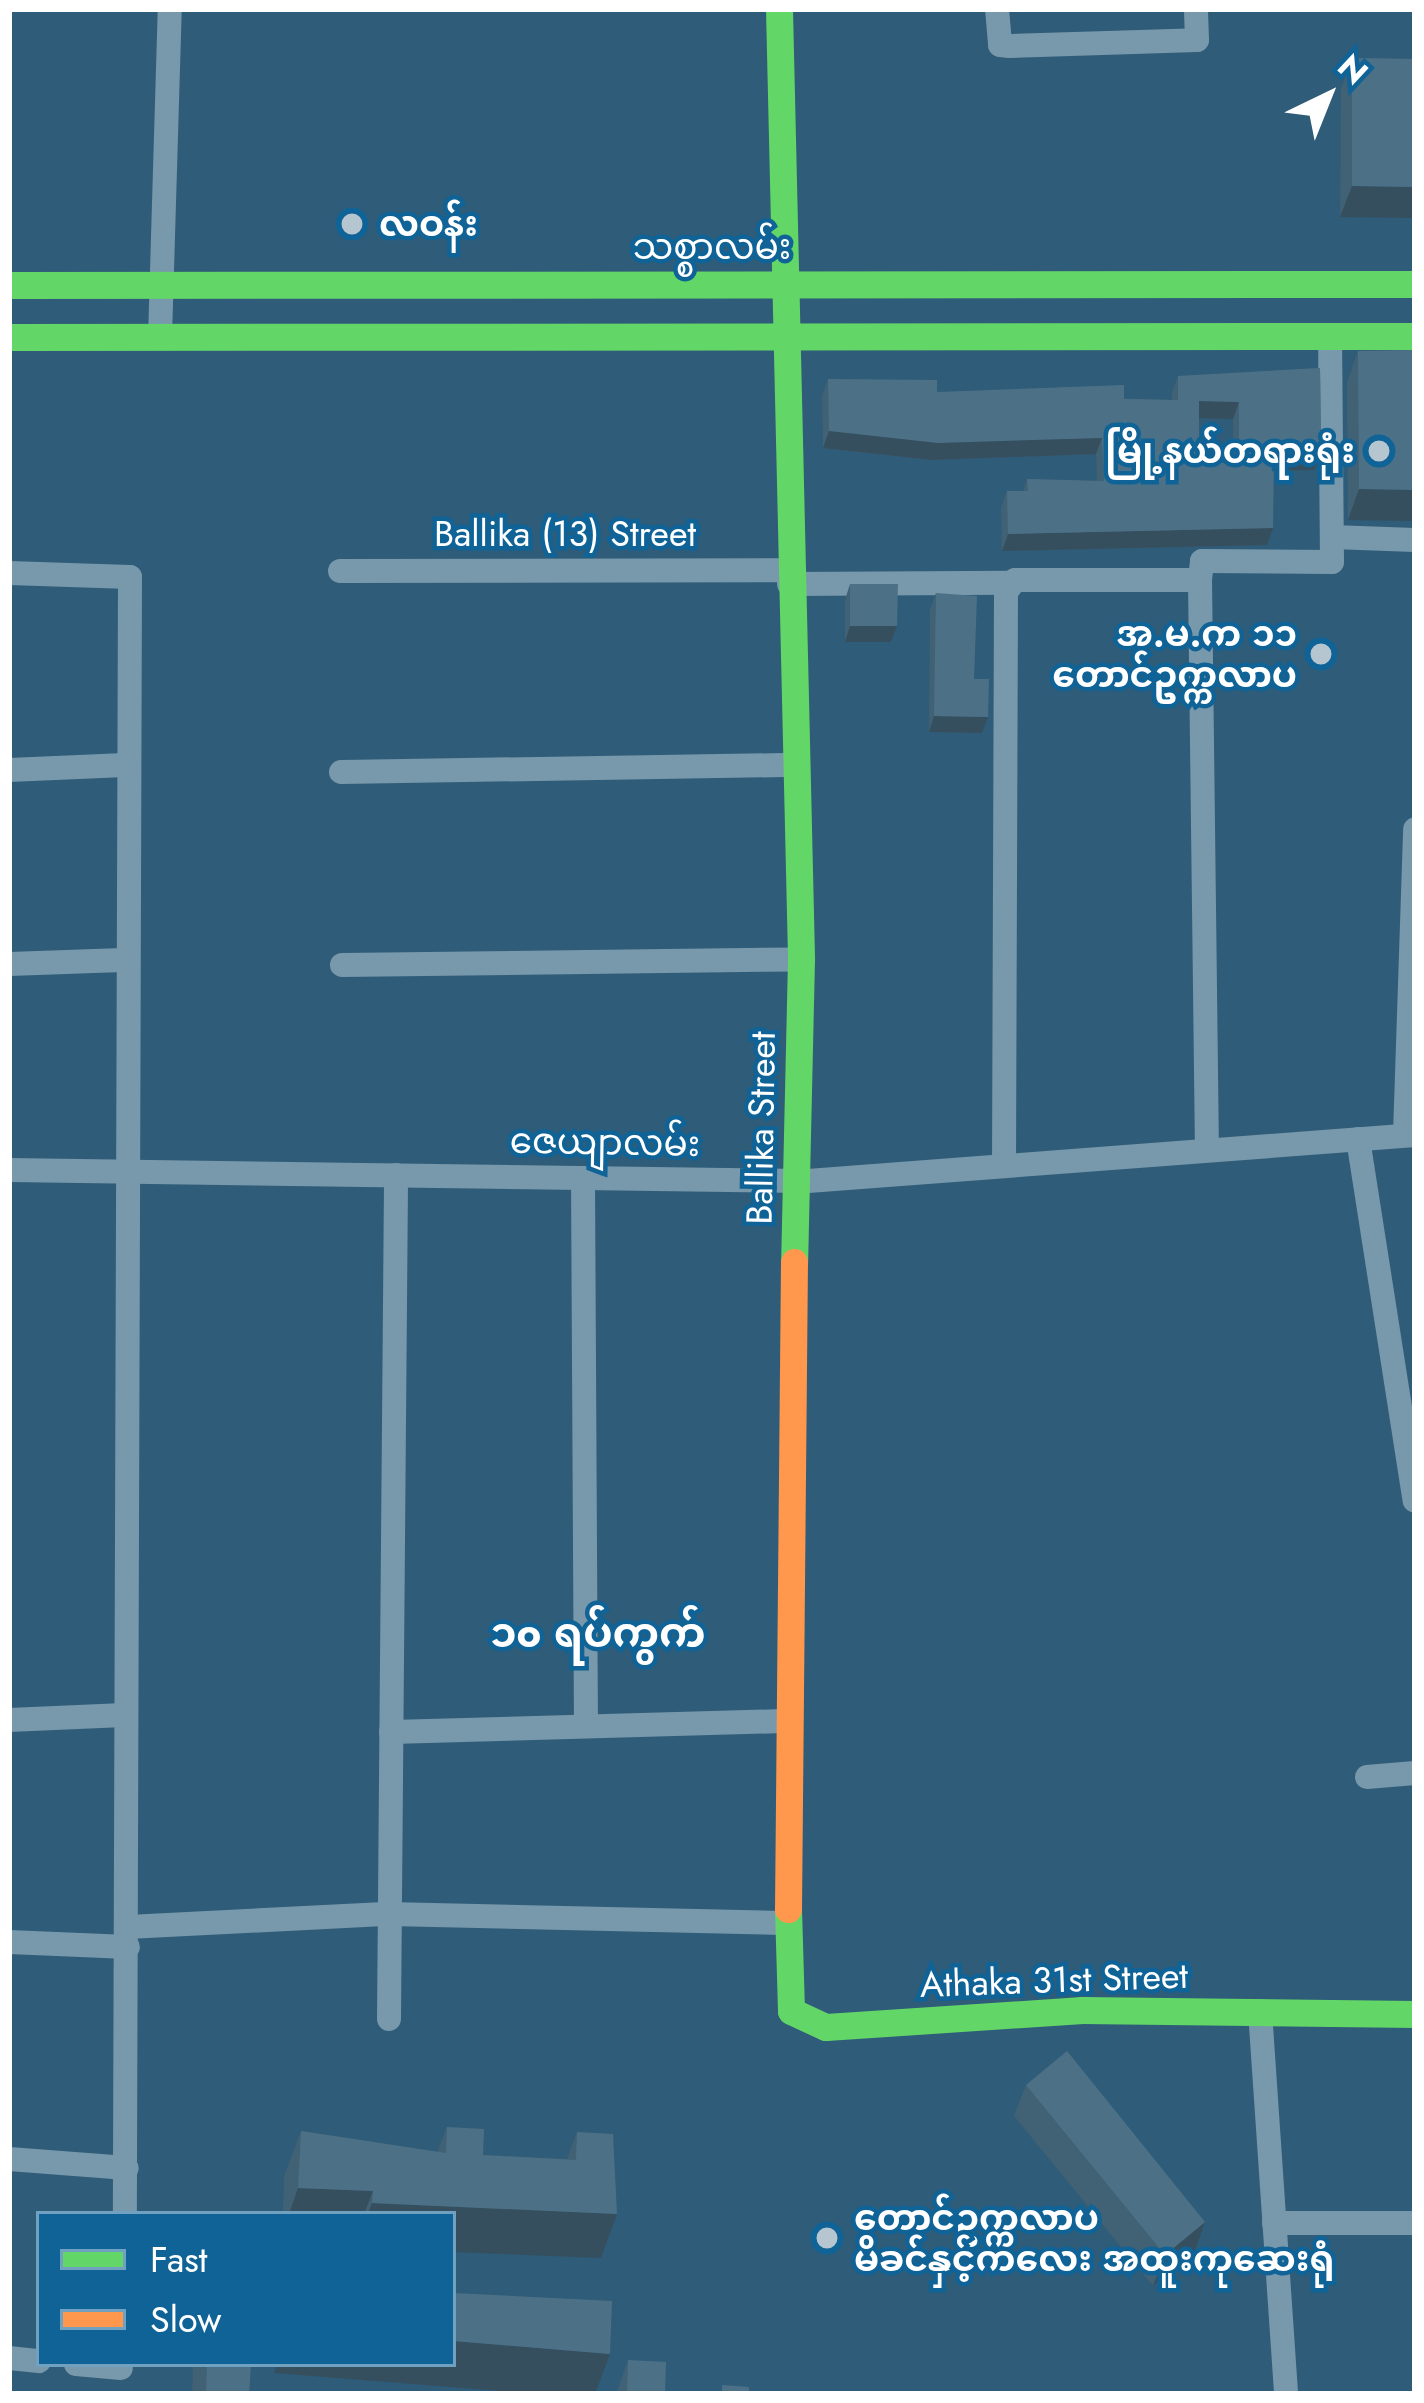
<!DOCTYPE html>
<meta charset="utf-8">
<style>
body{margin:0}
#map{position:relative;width:1424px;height:2403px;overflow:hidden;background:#2f5c78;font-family:Jost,"Noto Sans Myanmar",sans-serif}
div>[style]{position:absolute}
.street>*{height:24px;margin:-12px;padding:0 12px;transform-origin:12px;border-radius:12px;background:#7898ab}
.fast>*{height:27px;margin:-13.5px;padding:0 13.5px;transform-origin:13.5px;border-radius:13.5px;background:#63d668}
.slow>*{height:27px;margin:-13.5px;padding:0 13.5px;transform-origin:13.5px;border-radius:13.5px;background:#ff974d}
.wall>*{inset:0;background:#416174}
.shaded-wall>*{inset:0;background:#354f5e}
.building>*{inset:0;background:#4c7187}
.dots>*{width:33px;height:33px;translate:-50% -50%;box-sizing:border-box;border:6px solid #106397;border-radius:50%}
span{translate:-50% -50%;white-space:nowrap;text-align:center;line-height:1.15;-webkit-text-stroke:9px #106397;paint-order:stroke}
.poi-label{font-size:36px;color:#fff;font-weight:700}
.left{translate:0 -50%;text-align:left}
.right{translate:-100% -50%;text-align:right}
.street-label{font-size:36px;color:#fff}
.quarter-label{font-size:42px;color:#fff;font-weight:700}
.frame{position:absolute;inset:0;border:12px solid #fff;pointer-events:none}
.legend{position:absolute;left:36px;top:2211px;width:420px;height:156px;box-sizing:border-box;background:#106397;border:3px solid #70a1c1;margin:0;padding:15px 21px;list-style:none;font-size:36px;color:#fff}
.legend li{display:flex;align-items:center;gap:24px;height:60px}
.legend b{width:60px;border:3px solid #70a1c1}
.north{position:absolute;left:1268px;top:36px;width:120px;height:120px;-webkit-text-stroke:9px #106397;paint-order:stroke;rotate:43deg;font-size:33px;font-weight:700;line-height:48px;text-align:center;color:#fff}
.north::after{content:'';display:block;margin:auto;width:42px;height:54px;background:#fff;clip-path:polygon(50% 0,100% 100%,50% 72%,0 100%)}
</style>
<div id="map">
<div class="street">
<div style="left:997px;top:9px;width:36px;rotate:85deg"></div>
<div style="left:1000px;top:45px;width:10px;rotate:6deg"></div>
<div style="left:1010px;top:46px;width:187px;rotate:-1.8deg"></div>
<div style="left:1197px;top:40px;width:31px;rotate:-92deg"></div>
<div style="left:160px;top:338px;width:329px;rotate:-88.3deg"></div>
<div style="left:1332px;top:537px;width:83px;rotate:2.1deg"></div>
<div style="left:340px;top:571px;width:449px;rotate:-0.1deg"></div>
<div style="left:9px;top:573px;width:121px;rotate:1.9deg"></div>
<div style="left:130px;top:577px;width:1637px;rotate:90.18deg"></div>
<div style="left:1200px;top:580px;width:19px;rotate:-84deg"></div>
<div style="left:1202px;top:561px;width:130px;rotate:0.4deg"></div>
<div style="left:1332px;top:562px;width:227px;rotate:-90.5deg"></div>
<div style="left:789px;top:584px;width:220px;rotate:-0.3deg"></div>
<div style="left:9px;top:770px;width:116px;rotate:-2.5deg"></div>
<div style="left:341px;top:772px;width:454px;rotate:-0.9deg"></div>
<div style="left:9px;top:964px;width:114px;rotate:-2deg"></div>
<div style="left:342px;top:965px;width:459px;rotate:-0.7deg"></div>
<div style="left:1405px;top:1135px;width:306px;rotate:-88.1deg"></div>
<div style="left:1358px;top:1139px;width:366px;rotate:81.1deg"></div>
<div style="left:1004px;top:1166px;width:574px;rotate:-89.8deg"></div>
<div style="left:1006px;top:592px;width:15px;rotate:-53deg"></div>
<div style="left:1015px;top:580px;width:185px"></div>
<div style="left:1200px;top:580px;width:570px;rotate:89.3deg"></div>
<div style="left:9px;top:1170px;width:799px;rotate:0.79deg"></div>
<div style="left:808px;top:1181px;width:609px;rotate:-4.33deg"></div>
<div style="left:583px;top:1178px;width:547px;rotate:89.69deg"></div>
<div style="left:9px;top:1720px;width:115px;rotate:-2.5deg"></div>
<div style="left:391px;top:1732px;width:392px;rotate:-1.6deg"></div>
<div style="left:1367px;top:1777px;width:48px;rotate:-4.8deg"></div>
<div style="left:128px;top:1927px;width:261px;rotate:-2.9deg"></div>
<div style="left:389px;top:1914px;width:394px;rotate:1.3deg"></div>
<div style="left:9px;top:1942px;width:119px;rotate:2.4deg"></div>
<div style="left:1260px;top:2011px;width:384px;rotate:86.1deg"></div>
<div style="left:389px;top:2019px;width:844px;rotate:-89.52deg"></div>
<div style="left:9px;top:2159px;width:118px;rotate:4.4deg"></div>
<div style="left:1274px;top:2223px;width:141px"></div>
<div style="left:9px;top:2358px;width:30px;rotate:6deg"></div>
<div style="left:76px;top:2364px;width:45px;rotate:5.1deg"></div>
</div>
<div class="fast">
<div style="left:779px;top:9px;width:950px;rotate:88.67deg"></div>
<div style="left:801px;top:959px;width:303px;rotate:91.3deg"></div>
<div style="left:9px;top:285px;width:1406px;rotate:-0.04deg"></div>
<div style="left:9px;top:337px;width:1406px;rotate:-0.04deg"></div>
<div style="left:788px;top:1909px;width:102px;rotate:88.3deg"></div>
<div style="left:791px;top:2011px;width:38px;rotate:25deg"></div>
<div style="left:826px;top:2027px;width:257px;rotate:-3.8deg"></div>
<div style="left:1082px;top:2010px;width:333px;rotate:0.7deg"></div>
</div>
<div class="slow">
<div style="left:788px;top:1909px;width:647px;rotate:-89.47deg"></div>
</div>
<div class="wall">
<div style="clip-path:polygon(1352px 58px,1415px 59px,1340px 217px,1341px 89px)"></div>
<div style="clip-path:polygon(1415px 350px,1348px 520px,1347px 382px,1358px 351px)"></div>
<div style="clip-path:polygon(evenodd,1320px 368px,1321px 453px,1315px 470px,1274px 471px,1267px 545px,1002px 551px,1001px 508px,1007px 491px,1023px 491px,1027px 479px,1097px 481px,1096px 454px,932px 460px,823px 448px,822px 396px,828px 379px,937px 392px,1172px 400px,1172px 392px,1178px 376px,1320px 368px,1199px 418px,1233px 419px,1233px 463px,1199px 463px,1199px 418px)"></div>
<div style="clip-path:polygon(850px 584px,897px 626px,891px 642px,845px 642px,845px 600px)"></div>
<div style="clip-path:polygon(936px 593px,974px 679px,982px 733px,929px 732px,930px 609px)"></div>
<div style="clip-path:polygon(1026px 2085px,1205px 2222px,1194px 2253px,1153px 2286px,1014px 2116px)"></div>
<div style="clip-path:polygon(447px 2127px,483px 2155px,567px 2159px,577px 2132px,601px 2258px,453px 2214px,283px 2214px,284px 2176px,301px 2131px,437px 2152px)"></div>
<div style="clip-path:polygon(628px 2360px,665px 2394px,616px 2394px)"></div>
<div style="clip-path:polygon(193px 2364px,251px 2364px,249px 2394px,192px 2394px)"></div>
</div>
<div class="shaded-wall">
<div style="clip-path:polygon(1352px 186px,1415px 187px,1415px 218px,1340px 217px)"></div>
<div style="clip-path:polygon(1199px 401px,1239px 402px,1233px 419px,1193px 418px)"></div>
<div style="clip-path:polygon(829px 431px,1102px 438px,1096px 454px,932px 460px,823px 448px)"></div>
<div style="clip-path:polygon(1321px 453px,1315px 470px,1268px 471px,1274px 454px)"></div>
<div style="clip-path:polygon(1359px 489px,1415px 490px,1415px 521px,1348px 520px)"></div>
<div style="clip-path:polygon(1273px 528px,1267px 545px,1002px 551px,1008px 534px)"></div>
<div style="clip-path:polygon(850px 626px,897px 626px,891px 642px,845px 642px)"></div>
<div style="clip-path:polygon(934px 716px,988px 717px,982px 733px,929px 732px)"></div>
<div style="clip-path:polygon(298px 2188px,373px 2191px,364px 2214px,289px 2214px)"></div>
<div style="clip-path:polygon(372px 2203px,617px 2214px,601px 2258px,453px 2252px,453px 2214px,368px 2214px)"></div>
<div style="clip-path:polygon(1205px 2222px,1194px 2253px,1153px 2286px,1165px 2255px)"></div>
<div style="clip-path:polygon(453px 2341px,610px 2354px,595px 2394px,540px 2394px,274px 2373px,277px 2364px,453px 2364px)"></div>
</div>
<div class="building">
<div style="clip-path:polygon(1352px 58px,1415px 59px,1415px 187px,1352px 186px)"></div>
<div style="clip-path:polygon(1415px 350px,1415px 490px,1359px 489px,1358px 351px)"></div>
<div style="clip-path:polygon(evenodd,1320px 368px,1321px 453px,1274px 454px,1273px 528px,1008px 534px,1007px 491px,1028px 491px,1027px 479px,1104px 481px,1102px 438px,938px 443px,829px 431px,828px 379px,937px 380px,937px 392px,1124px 385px,1124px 399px,1178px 400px,1178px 376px,1320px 368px,1199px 401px,1239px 402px,1239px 463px,1199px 463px,1199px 401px)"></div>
<div style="clip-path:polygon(850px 584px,898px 584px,897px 626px,850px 626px)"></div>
<div style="clip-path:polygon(936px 593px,977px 596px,974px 679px,989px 679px,988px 717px,934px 716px)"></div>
<div style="clip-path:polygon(1067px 2051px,1205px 2222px,1165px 2255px,1026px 2085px)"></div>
<div style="clip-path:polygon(447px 2127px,484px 2129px,483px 2155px,576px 2160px,577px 2132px,613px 2134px,617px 2214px,372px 2203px,373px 2191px,298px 2188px,301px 2131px,446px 2153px)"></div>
<div style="clip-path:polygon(453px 2293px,612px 2301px,610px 2354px,453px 2341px)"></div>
<div style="clip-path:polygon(628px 2360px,666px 2362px,665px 2394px,627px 2394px)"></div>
<div style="clip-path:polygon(207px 2364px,251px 2364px,249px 2394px,206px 2394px)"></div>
<div style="clip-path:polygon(722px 2385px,749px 2387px,749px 2394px,722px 2394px)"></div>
</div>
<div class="dots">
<div style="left:352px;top:224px;background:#b6c6d0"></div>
<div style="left:1379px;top:451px;background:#b6c6d0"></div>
<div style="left:1321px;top:654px;background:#b6c6d0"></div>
<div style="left:827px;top:2238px;background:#b6c6d0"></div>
</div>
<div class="poi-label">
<span class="left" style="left:379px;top:224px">လဝန်း</span>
<span class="right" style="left:1355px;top:451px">မြို့နယ်တရားရုံး</span>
<span class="right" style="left:1297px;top:654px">အ.မ.က ၁၁<br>တောင်ဥက္ကလာပ</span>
<span class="left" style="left:854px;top:2238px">တောင်ဥက္ကလာပ<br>မိခင်နှင့်ကလေး အထူးကုဆေးရုံ</span>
</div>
<div class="street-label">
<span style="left:712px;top:247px">သစ္စာလမ်း</span>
<span style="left:565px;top:534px">Ballika (13) Street</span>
<span style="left:761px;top:1128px;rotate:-89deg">Ballika Street</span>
<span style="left:605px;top:1142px;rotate:1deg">ဇေယျာလမ်း</span>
<span style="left:1054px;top:1980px;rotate:-2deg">Athaka 31st Street</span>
</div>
<div class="quarter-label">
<span style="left:598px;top:1633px">၁o ရပ်ကွက်</span>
</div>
<div class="frame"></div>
<ul class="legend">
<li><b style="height:15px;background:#63d668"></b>Fast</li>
<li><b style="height:15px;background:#ff974d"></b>Slow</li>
</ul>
<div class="north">N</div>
</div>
